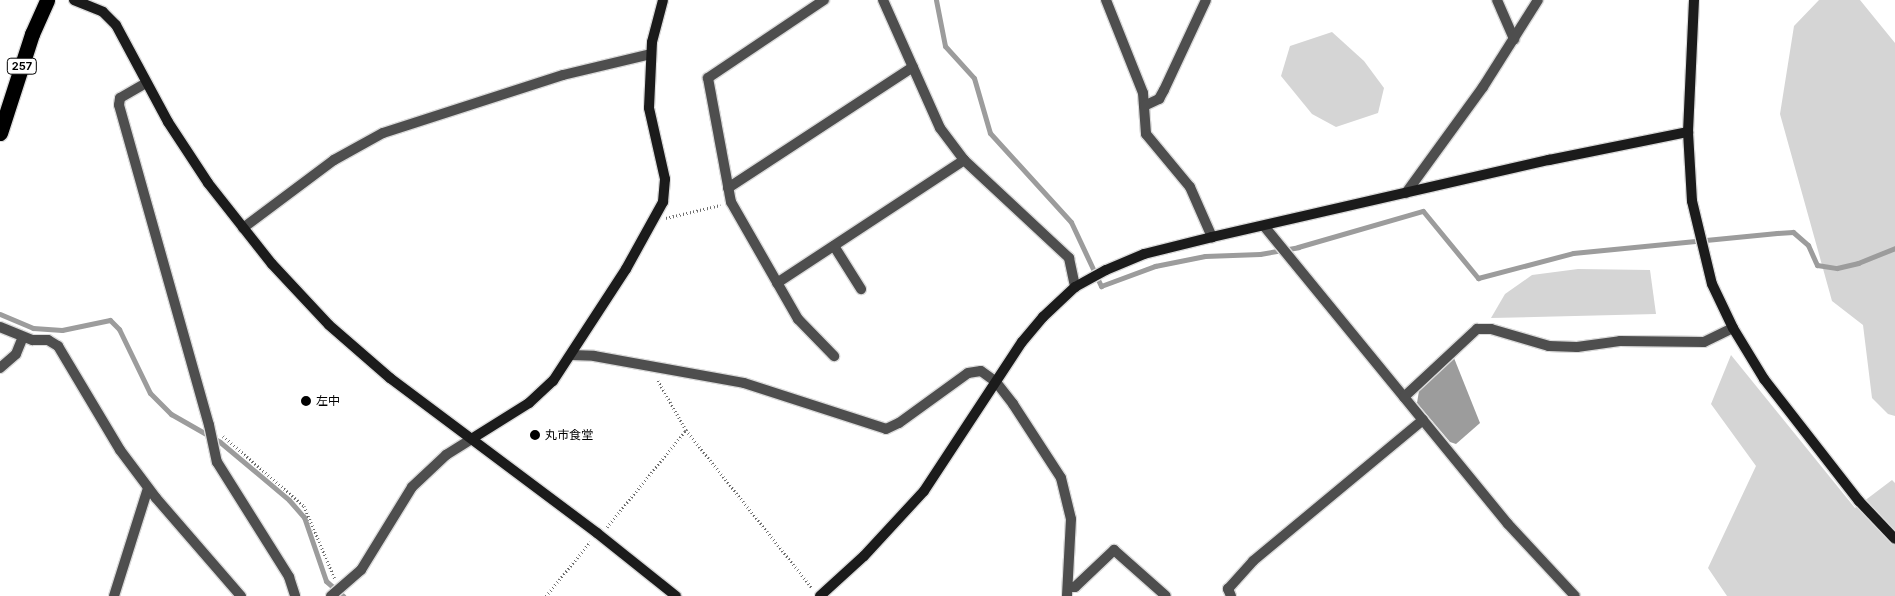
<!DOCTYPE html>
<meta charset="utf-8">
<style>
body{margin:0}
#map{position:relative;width:1895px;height:596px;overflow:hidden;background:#fff;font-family:Inter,"Noto Sans JP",sans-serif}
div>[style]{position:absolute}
.green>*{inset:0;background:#d5d5d5}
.water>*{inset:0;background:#9c9c9c}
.stream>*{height:5px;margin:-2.5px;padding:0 2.5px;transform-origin:2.5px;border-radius:2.5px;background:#9c9c9c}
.path>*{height:3px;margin-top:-1.5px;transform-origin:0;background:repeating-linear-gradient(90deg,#707070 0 1px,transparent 0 3.5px)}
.roads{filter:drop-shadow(1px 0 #dbdbdb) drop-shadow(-1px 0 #dbdbdb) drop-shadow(0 1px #dbdbdb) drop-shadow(0 -1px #dbdbdb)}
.street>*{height:10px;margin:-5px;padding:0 5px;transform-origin:5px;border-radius:5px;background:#4e4e4e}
.secondary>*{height:10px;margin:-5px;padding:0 5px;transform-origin:5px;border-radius:5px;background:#1b1b1b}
.highway>*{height:15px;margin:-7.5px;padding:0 7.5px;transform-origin:7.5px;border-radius:7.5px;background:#000}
.dots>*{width:14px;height:14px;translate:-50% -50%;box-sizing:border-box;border:2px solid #fff;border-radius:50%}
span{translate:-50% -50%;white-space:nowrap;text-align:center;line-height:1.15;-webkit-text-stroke:4px #fff;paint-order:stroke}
.shield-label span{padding:1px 4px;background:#fff;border:1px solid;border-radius:4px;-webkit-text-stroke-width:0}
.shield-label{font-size:11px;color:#000;font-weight:700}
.poi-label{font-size:12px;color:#000}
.left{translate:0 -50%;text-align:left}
</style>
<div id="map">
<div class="green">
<div style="clip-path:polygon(1819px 0,1860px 0,1895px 43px,1895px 416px,1888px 414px,1872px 398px,1863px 325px,1832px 301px,1780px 114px,1794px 26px)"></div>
<div style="clip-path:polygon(1332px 32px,1364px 61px,1384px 88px,1378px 113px,1336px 127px,1312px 114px,1281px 76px,1290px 46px)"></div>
<div style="clip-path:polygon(1578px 269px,1650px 270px,1656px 314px,1491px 318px,1505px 294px,1532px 275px)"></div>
<div style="clip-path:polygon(1731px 355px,1855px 508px,1892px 480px,1895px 483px,1895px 596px,1727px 596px,1708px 568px,1756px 466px,1711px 404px)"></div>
</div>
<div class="water">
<div style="clip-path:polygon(1454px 358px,1480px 423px,1456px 444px,1450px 442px,1417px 403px,1419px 391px)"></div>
</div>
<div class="stream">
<div style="left:936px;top:0;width:47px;rotate:78.9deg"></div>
<div style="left:945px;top:46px;width:43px;rotate:47.8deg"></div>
<div style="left:974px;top:78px;width:57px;rotate:73.8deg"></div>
<div style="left:990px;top:133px;width:120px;rotate:47.7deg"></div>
<div style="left:1071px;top:222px;width:71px;rotate:64.9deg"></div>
<div style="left:1101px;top:286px;width:58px;rotate:-20.3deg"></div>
<div style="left:1155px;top:266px;width:51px;rotate:-11.3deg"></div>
<div style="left:1205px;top:256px;width:55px;rotate:-2.1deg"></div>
<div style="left:1260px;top:254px;width:39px;rotate:-10deg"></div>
<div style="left:1298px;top:247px;width:130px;rotate:-16.1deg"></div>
<div style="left:1423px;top:211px;width:87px;rotate:50.6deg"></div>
<div style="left:1478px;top:278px;width:98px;rotate:-14.7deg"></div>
<div style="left:1573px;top:253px;width:205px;rotate:-5.6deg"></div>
<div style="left:1777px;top:233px;width:16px;rotate:-4deg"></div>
<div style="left:1793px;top:232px;width:20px;rotate:41deg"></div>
<div style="left:1808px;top:245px;width:22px;rotate:66deg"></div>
<div style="left:1817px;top:265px;width:20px;rotate:9deg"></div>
<div style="left:1837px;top:268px;width:22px;rotate:-13deg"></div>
<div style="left:1858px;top:263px;width:40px;rotate:-22deg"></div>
<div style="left:0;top:314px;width:36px;rotate:23deg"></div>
<div style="left:33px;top:328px;width:29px;rotate:4deg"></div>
<div style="left:62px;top:330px;width:49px;rotate:-11.8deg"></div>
<div style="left:110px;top:320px;width:13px;rotate:45deg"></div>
<div style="left:119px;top:329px;width:71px;rotate:64.2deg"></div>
<div style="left:150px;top:393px;width:30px;rotate:45deg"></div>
<div style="left:171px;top:414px;width:56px;rotate:29.7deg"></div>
<div style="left:220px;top:442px;width:90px;rotate:40deg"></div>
<div style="left:289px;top:500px;width:23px;rotate:49deg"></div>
<div style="left:304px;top:517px;width:68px;rotate:71deg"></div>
<div style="left:326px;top:581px;width:23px;rotate:41deg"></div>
</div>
<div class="path">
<div style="left:666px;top:218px;width:56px;rotate:-13.5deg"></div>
<div style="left:686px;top:430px;width:202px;rotate:51.4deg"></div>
<div style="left:223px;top:436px;width:107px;rotate:40.8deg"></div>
<div style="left:304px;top:506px;width:79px;rotate:67deg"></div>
<div style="left:607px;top:527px;width:125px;rotate:-50.8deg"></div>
<div style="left:686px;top:430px;width:59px;rotate:-119.6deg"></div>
<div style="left:546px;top:596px;width:70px;rotate:-50.8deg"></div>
</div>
<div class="roads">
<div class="street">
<div style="left:824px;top:0;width:140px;rotate:146.1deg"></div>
<div style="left:708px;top:78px;width:126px;rotate:79.5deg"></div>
<div style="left:731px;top:202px;width:135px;rotate:60.2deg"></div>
<div style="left:798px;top:319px;width:52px;rotate:45.8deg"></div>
<div style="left:883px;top:0;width:140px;rotate:66deg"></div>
<div style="left:940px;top:128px;width:40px;rotate:53deg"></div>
<div style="left:964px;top:160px;width:144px;rotate:43deg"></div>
<div style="left:1069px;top:258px;width:30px;rotate:78deg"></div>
<div style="left:1106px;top:0;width:100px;rotate:68.3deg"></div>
<div style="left:1143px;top:93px;width:41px;rotate:85.8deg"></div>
<div style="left:1146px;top:134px;width:69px;rotate:50.3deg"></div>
<div style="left:1190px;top:187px;width:55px;rotate:66.3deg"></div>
<div style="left:1497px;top:0;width:43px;rotate:66.4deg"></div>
<div style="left:146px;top:83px;width:30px;rotate:150deg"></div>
<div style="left:120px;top:98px;width:7px;rotate:98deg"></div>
<div style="left:119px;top:105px;width:332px;rotate:74.3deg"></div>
<div style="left:209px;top:425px;width:38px;rotate:78deg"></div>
<div style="left:217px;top:462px;width:136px;rotate:57.9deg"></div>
<div style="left:289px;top:577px;width:20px;rotate:72deg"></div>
<div style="left:1144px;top:106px;width:17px;rotate:-25deg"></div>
<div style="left:1159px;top:99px;width:10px;rotate:-61deg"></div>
<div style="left:1164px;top:90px;width:99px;rotate:-65deg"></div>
<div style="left:728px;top:188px;width:221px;rotate:-33.2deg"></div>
<div style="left:1406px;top:193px;width:131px;rotate:-54deg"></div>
<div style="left:1483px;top:87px;width:103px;rotate:-57.7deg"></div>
<div style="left:1264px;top:226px;width:385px;rotate:50.7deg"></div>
<div style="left:1508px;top:524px;width:98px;rotate:47.1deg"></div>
<div style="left:243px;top:228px;width:114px;rotate:-36.8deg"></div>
<div style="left:334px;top:160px;width:56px;rotate:-28.9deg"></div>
<div style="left:383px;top:133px;width:189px;rotate:-17.9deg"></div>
<div style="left:563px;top:75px;width:90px;rotate:-13.4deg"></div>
<div style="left:834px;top:246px;width:51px;rotate:57.9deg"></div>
<div style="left:777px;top:283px;width:224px;rotate:-33.3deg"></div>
<div style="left:0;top:327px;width:35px;rotate:22deg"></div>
<div style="left:33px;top:340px;width:15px"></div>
<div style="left:48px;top:340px;width:12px;rotate:31deg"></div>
<div style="left:58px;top:346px;width:121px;rotate:59.2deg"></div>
<div style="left:120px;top:450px;width:60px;rotate:53.1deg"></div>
<div style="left:156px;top:498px;width:130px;rotate:49.1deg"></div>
<div style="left:571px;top:355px;width:23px;rotate:2deg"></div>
<div style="left:594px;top:356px;width:152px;rotate:10.2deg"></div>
<div style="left:744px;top:383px;width:149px;rotate:17.9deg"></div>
<div style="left:886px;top:429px;width:14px;rotate:-25deg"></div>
<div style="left:899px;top:423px;width:85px;rotate:-35.9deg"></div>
<div style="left:968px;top:373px;width:13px;rotate:-9deg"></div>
<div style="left:981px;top:371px;width:19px;rotate:36deg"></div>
<div style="left:996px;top:382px;width:28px;rotate:52deg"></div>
<div style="left:1013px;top:404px;width:88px;rotate:57deg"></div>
<div style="left:1061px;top:478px;width:42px;rotate:76.3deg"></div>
<div style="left:1071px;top:519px;width:77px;rotate:93deg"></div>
<div style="left:0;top:368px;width:21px;rotate:-41deg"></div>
<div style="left:16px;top:354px;width:18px;rotate:-68deg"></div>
<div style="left:1404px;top:397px;width:100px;rotate:-43deg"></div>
<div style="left:1477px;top:329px;width:14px"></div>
<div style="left:1491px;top:329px;width:60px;rotate:16.3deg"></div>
<div style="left:1549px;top:346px;width:28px;rotate:2deg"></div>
<div style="left:1577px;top:347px;width:43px;rotate:-7.9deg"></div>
<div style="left:1620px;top:341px;width:84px;rotate:0.7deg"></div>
<div style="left:1704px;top:342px;width:32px;rotate:-26deg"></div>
<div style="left:1068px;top:587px;width:7px"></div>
<div style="left:1075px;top:587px;width:54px;rotate:-43.5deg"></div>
<div style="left:1114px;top:550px;width:69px;rotate:41.5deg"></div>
<div style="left:114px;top:596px;width:113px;rotate:-72.5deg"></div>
<div style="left:331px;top:596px;width:40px;rotate:-41deg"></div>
<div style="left:361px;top:570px;width:97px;rotate:-58.4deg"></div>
<div style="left:412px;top:487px;width:47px;rotate:-43.3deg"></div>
<div style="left:446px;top:455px;width:32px;rotate:-32deg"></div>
<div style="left:1231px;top:596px;width:8px;rotate:-113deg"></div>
<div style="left:1228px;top:589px;width:38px;rotate:-48deg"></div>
<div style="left:1253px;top:561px;width:221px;rotate:-39.7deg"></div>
</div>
<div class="secondary">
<div style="left:74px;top:0;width:31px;rotate:22deg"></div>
<div style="left:103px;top:12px;width:18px;rotate:45deg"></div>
<div style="left:116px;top:25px;width:110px;rotate:61.8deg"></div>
<div style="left:168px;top:122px;width:73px;rotate:56.7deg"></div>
<div style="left:208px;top:183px;width:103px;rotate:51.7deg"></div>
<div style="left:272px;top:264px;width:83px;rotate:46.9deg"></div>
<div style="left:329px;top:325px;width:81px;rotate:41deg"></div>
<div style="left:390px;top:378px;width:259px;rotate:36.8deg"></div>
<div style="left:597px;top:533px;width:101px;rotate:38.6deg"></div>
<div style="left:1694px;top:0;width:132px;rotate:92.6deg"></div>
<div style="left:1688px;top:132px;width:69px;rotate:86.7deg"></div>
<div style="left:1692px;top:201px;width:85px;rotate:76.5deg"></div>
<div style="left:1712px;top:284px;width:49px;rotate:64.5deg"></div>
<div style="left:1733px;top:328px;width:60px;rotate:58.7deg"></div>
<div style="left:1764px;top:379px;width:155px;rotate:52.1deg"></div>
<div style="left:1859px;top:501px;width:52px;rotate:46.5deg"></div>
<div style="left:473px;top:438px;width:66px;rotate:-32deg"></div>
<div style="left:529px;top:403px;width:33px;rotate:-43deg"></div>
<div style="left:553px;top:381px;width:134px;rotate:-56.9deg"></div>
<div style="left:626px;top:269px;width:77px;rotate:-61.1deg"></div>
<div style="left:663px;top:202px;width:23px;rotate:-85deg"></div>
<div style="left:665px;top:179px;width:73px;rotate:-102.7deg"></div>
<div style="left:649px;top:108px;width:66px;rotate:-87.4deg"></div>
<div style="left:652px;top:42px;width:43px;rotate:-75.3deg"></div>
<div style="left:820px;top:596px;width:59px;rotate:-42.3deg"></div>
<div style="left:864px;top:556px;width:88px;rotate:-47.3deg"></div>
<div style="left:924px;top:491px;width:178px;rotate:-56.7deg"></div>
<div style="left:1022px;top:342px;width:33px;rotate:-50deg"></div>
<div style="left:1043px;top:317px;width:44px;rotate:-43.2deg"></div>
<div style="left:1075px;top:287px;width:35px;rotate:-29deg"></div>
<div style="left:1106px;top:270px;width:41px;rotate:-22.8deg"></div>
<div style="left:1144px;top:254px;width:70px;rotate:-14deg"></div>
<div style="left:1212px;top:237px;width:346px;rotate:-12.9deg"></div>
<div style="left:1549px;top:160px;width:142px;rotate:-11.4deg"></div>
</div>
<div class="highway">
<div style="left:0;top:133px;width:104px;rotate:-72.1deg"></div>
<div style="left:32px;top:34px;width:37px;rotate:-66deg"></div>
</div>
</div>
<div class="dots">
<div style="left:306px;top:401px;background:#000"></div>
<div style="left:535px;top:435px;background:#000"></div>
</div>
<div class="shield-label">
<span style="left:22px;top:66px">257</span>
</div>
<div class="poi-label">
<span class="left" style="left:316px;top:401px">左中</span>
<span class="left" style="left:545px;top:435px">丸市食堂</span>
</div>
</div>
